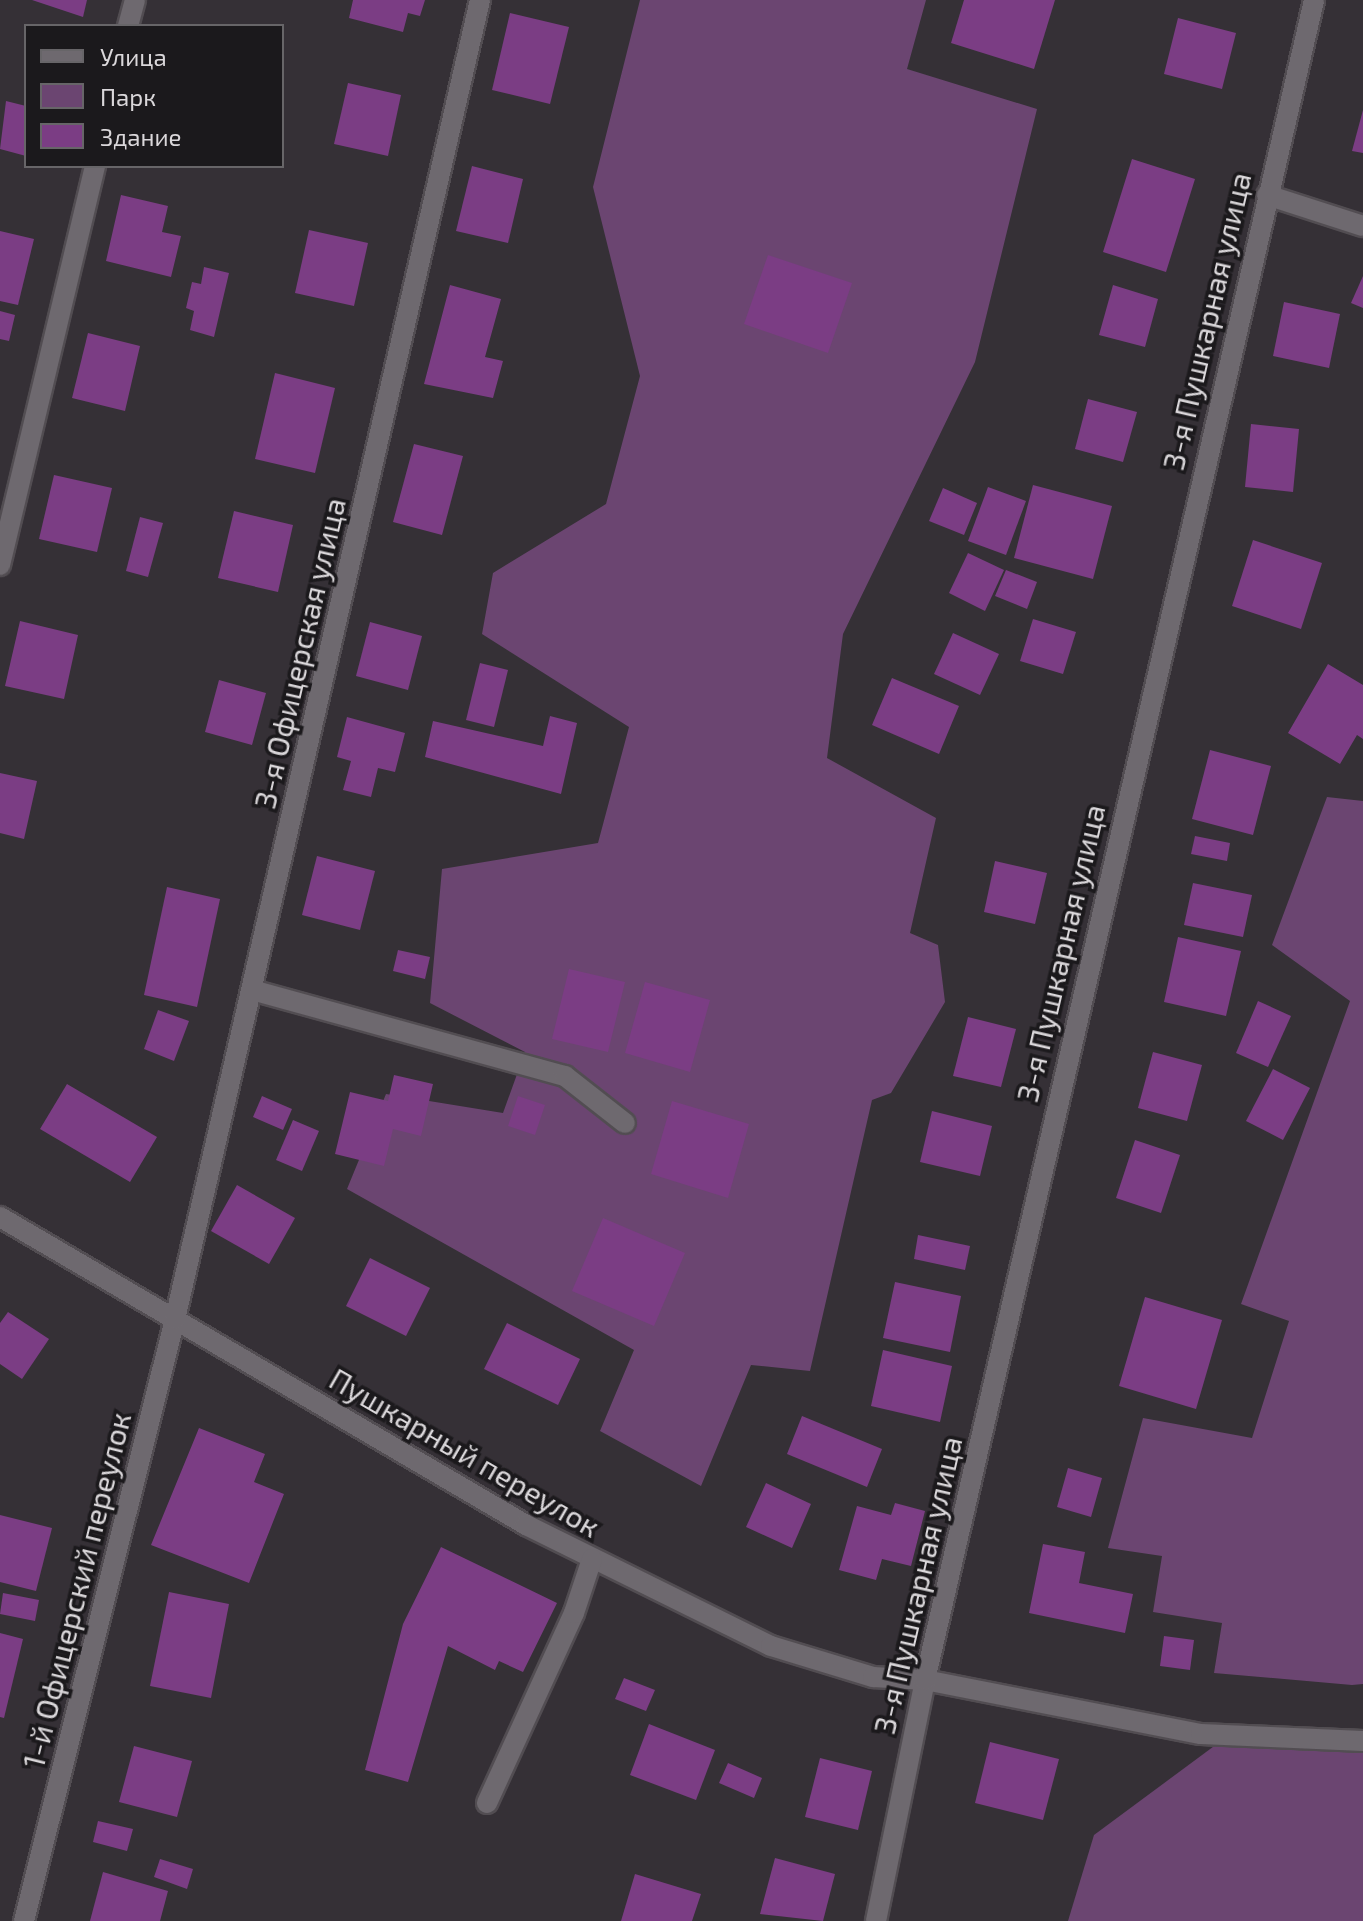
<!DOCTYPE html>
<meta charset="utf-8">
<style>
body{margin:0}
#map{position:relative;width:1363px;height:1921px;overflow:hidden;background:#353036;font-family:"Exo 2",sans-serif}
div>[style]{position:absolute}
.green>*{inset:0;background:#6b4571}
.building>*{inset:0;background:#7b3d84}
.roads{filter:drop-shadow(2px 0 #524d52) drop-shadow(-2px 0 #524d52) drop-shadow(0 2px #524d52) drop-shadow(0 -2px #524d52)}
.minor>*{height:20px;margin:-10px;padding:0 10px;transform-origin:10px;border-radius:10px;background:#6e696f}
span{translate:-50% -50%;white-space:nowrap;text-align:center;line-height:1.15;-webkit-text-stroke:7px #1b191c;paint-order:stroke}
.street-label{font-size:30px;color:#dad7da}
.legend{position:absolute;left:24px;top:24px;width:260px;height:144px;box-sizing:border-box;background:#1b191c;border:2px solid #676568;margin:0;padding:10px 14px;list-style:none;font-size:24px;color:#dad7da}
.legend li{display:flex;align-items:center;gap:16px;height:40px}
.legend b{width:40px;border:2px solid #676568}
</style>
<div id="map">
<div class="green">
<div style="clip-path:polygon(640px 0,926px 0,907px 69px,1037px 109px,975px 362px,843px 634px,827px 758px,936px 818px,910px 933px,938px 945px,945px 1002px,891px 1093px,872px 1100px,810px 1371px,751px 1365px,701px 1486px,600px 1431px,634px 1350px,347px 1189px,386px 1094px,503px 1113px,525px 1052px,430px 1003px,442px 869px,598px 843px,629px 727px,482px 634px,493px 573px,606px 504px,640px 376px,593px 187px)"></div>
<div style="clip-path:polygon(1327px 797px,1363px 801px,1363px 1684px,1352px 1685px,1214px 1673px,1222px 1623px,1153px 1612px,1162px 1556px,1108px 1548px,1143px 1418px,1252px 1438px,1289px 1321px,1241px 1304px,1350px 1001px,1272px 945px)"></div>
<div style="clip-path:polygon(1225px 1738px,1363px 1752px,1363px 1921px,1068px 1921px,1094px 1835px)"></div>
</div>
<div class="building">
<div style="clip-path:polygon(32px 0,87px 0,83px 17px)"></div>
<div style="clip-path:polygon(353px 0,425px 0,420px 16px,408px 13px,403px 32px,349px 18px)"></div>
<div style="clip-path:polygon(964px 0,1055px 0,1034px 69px,951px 43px)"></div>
<div style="clip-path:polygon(510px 13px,569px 27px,550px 104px,492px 90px)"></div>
<div style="clip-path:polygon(1178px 18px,1236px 33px,1222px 89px,1164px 74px)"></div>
<div style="clip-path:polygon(348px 83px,401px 95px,388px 156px,334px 144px)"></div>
<div style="clip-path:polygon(6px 101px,26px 106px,26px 156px,0 149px)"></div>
<div style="clip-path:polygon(1363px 110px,1363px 153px,1352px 151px)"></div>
<div style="clip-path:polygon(1132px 159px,1195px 179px,1166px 272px,1103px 252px)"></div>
<div style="clip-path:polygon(472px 166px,523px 179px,508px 243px,456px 231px)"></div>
<div style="clip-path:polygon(121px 195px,168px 206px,162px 232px,181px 236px,171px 277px,106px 261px)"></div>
<div style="clip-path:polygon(309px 230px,368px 243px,354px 306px,295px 293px)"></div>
<div style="clip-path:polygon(0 231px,34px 239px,18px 305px,0 301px)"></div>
<div style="clip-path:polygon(768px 255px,852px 283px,828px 353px,744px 324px)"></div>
<div style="clip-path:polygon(204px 267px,229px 273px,214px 337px,190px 330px,194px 311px,186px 308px,192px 282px,201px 284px)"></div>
<div style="clip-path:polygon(1363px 276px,1363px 308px,1351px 303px)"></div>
<div style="clip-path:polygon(450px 285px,501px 299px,485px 357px,503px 361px,493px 398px,424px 384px)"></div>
<div style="clip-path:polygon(1113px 285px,1158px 299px,1145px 347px,1099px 335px)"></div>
<div style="clip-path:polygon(1284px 302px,1340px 314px,1329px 368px,1273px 356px)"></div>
<div style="clip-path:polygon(0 311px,15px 315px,9px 341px,0 339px)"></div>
<div style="clip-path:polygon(88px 333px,140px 346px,125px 411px,72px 398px)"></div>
<div style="clip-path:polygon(275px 373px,335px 388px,315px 473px,255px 459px)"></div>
<div style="clip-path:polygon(1088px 399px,1137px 412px,1123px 462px,1075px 449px)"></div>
<div style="clip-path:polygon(1251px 424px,1299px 429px,1293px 492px,1245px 487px)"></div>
<div style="clip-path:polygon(414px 444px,463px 456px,442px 535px,393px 522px)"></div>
<div style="clip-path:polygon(54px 475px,112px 488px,97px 552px,39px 539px)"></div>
<div style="clip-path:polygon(1033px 485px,1112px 506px,1093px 579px,1014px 558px)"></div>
<div style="clip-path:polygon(988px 487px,1026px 501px,1006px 555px,968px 541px)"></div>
<div style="clip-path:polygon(943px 488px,977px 503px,964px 535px,929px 521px)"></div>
<div style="clip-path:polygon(234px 511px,293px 525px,278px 592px,218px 578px)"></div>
<div style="clip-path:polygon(140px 517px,163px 523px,148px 577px,126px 571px)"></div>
<div style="clip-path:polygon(1253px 540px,1322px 563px,1301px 629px,1232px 606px)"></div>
<div style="clip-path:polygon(968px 553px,1004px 570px,985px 611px,949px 593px)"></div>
<div style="clip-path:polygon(1006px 570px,1037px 582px,1027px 609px,995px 596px)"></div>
<div style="clip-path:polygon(1033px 619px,1076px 632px,1063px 674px,1020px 661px)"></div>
<div style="clip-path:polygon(20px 621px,78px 635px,64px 699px,5px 686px)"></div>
<div style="clip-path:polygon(370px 622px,422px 636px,408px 690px,356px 676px)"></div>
<div style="clip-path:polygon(953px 633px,999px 654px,980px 695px,934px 674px)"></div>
<div style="clip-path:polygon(480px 663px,508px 670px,494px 727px,466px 720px)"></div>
<div style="clip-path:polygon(1328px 664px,1363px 685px,1363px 739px,1357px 735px,1340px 764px,1288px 733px)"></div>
<div style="clip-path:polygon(892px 678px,959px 706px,939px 754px,872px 725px)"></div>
<div style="clip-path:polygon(219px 680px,266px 693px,252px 745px,205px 732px)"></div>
<div style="clip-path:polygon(550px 716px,577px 723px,561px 794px,425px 757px,433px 721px,543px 746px)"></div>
<div style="clip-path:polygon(347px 717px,405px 733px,395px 772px,378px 768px,371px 797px,343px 790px,351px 761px,337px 757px)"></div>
<div style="clip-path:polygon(1210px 750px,1271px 766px,1253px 835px,1192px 819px)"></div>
<div style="clip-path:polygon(0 773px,37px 781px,24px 839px,0 833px)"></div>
<div style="clip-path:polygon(1195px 836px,1230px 843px,1227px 861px,1191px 854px)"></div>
<div style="clip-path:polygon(317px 856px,375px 871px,360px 930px,302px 915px)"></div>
<div style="clip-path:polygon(995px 861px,1047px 873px,1035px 924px,984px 912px)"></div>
<div style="clip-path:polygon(1193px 883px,1252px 895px,1243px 937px,1184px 925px)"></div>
<div style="clip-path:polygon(167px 887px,220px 899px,197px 1007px,144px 995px)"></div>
<div style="clip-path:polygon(1178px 937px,1241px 951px,1226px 1016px,1164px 1002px)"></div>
<div style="clip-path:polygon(398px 950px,430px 957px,425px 979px,393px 971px)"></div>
<div style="clip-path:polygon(569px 969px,625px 982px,608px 1052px,552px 1039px)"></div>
<div style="clip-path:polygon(645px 982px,710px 1000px,690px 1072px,625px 1053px)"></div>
<div style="clip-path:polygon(1258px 1001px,1291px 1016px,1268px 1067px,1236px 1053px)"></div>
<div style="clip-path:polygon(158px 1010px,189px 1021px,174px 1061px,144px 1049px)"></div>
<div style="clip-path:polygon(968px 1017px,1016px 1029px,1001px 1087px,953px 1076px)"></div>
<div style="clip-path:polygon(1153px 1052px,1202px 1065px,1187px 1121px,1138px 1108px)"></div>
<div style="clip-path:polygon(1273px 1069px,1310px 1088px,1283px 1140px,1246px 1121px)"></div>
<div style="clip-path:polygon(394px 1075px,433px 1084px,421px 1136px,393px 1129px,384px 1166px,335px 1154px,350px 1092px,388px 1101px)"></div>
<div style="clip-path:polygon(67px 1084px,157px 1137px,130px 1182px,40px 1129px)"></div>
<div style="clip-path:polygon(262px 1096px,292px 1109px,283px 1130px,253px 1117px)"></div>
<div style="clip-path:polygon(518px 1096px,545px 1105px,535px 1135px,508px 1126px)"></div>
<div style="clip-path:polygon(672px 1101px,749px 1124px,728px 1198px,651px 1174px)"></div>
<div style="clip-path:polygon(932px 1111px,992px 1126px,980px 1176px,920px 1162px)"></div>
<div style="clip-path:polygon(293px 1120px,319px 1131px,302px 1171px,276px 1160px)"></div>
<div style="clip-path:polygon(1135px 1140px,1180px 1155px,1161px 1213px,1116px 1198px)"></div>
<div style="clip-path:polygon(237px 1185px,295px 1218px,269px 1264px,211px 1231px)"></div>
<div style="clip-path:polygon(603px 1218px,685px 1253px,654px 1326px,572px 1291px)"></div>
<div style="clip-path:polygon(918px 1235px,970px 1246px,965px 1270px,914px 1259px)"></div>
<div style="clip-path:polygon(370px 1258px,430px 1288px,406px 1336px,346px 1306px)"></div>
<div style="clip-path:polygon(895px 1282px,961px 1296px,950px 1352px,883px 1338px)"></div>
<div style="clip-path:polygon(1145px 1297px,1222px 1320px,1196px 1409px,1119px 1386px)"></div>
<div style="clip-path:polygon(8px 1312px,49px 1339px,22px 1379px,0 1364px,0 1323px)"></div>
<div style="clip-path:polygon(507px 1323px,580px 1359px,558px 1405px,484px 1369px)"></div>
<div style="clip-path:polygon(883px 1350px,952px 1366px,940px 1422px,871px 1406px)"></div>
<div style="clip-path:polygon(802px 1416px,882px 1449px,867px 1487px,787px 1454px)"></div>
<div style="clip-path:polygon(199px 1428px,265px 1454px,254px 1482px,284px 1494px,249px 1583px,151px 1545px)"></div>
<div style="clip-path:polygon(1068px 1468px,1102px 1478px,1091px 1517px,1057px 1507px)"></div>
<div style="clip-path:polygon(766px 1483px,811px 1504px,792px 1548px,746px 1527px)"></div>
<div style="clip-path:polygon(895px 1503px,925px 1511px,911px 1566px,882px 1559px,876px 1580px,839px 1570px,857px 1506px,891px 1515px)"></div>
<div style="clip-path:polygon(0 1515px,52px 1528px,36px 1591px,0 1582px)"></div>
<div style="clip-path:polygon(1043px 1544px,1085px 1552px,1079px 1583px,1133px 1594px,1125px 1633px,1029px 1613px)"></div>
<div style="clip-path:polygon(441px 1547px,557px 1603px,523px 1672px,499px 1661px,495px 1670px,448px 1646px,408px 1782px,365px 1770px,403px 1624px)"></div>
<div style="clip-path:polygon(169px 1592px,229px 1604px,211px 1698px,150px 1686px)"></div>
<div style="clip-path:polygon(3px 1593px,39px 1600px,35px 1621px,0 1614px)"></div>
<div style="clip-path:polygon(0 1633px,23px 1639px,4px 1718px,0 1717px)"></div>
<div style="clip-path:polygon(1164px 1636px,1194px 1640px,1190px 1670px,1160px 1666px)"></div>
<div style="clip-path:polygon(624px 1678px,655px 1690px,646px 1711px,615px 1699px)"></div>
<div style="clip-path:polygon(649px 1724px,715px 1750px,696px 1800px,630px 1775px)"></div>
<div style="clip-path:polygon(990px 1742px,1059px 1759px,1043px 1820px,975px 1803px)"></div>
<div style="clip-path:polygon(134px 1746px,192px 1761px,177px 1817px,119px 1802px)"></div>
<div style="clip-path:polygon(820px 1758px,872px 1771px,858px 1830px,805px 1817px)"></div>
<div style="clip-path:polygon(728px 1763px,762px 1778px,754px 1798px,719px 1783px)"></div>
<div style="clip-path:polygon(98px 1821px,133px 1829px,127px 1851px,93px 1842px)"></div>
<div style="clip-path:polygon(775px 1858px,835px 1874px,823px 1921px,760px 1914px)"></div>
<div style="clip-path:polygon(160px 1859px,193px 1869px,187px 1889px,154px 1877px)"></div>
<div style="clip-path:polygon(103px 1872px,168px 1891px,160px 1921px,90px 1921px)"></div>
<div style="clip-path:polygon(635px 1874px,701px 1894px,692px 1921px,621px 1921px)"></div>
</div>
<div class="roads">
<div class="minor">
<div style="left:128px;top:26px;width:27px;rotate:-75deg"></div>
<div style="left:1267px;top:195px;width:101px;rotate:17.9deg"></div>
<div style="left:0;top:565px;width:410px;rotate:-76.6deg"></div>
<div style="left:252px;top:990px;width:325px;rotate:15.4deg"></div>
<div style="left:565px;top:1076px;width:76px;rotate:38.1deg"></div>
<div style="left:0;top:1217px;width:610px;rotate:30.35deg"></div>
<div style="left:526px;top:1525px;width:273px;rotate:26.3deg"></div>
<div style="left:771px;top:1646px;width:107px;rotate:16.9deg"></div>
<div style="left:873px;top:1677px;width:52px;rotate:3.3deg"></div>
<div style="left:925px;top:1680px;width:281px;rotate:11.1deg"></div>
<div style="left:1201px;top:1734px;width:162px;rotate:2.5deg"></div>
<div style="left:487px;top:1803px;width:209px;rotate:-65.4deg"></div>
<div style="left:574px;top:1613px;width:57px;rotate:-71.6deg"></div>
<div style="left:24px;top:1921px;width:621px;rotate:-75.92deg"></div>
<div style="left:175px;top:1319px;width:1354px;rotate:-76.98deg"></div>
<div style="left:876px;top:1921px;width:246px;rotate:-78.5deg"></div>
<div style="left:925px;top:1680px;width:1724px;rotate:-76.96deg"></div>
</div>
</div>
<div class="street-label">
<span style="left:1206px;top:321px;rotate:-77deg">3-я Пушкарная улица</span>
<span style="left:299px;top:653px;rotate:-77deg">3-я Офицерская улица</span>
<span style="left:1060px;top:953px;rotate:-77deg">3-я Пушкарная улица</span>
<span style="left:465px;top:1452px;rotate:30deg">Пушкарный переулок</span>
<span style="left:917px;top:1585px;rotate:-77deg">3-я Пушкарная улица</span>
<span style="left:76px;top:1590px;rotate:-76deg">1-й Офицерский переулок</span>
</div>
<ul class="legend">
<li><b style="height:10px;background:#6e696f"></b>Улица</li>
<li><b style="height:22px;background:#6b4571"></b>Парк</li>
<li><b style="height:22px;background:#7b3d84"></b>Здание</li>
</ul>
</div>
